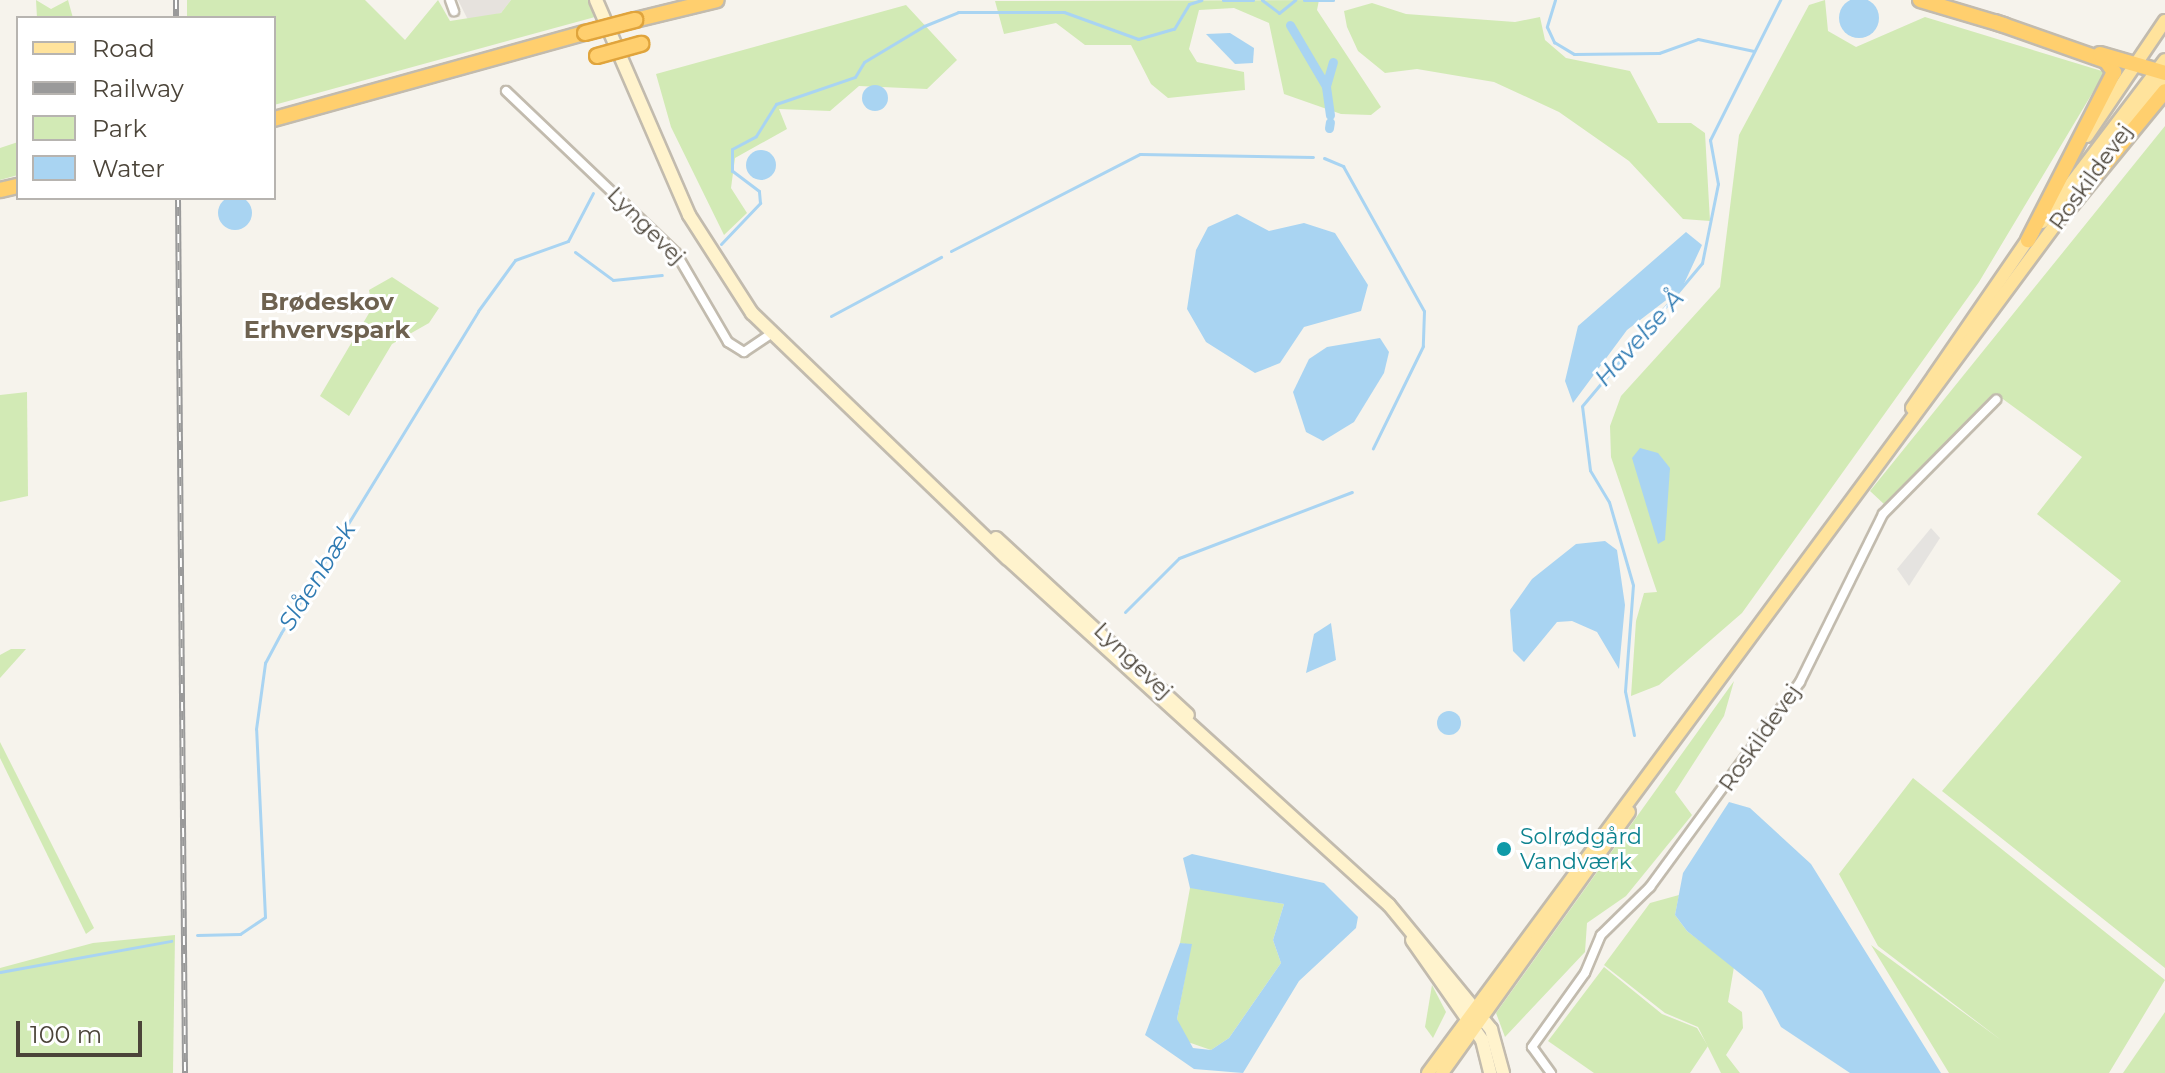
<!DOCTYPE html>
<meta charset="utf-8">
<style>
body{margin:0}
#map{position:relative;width:2165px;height:1073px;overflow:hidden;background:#f6f3ec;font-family:Montserrat,sans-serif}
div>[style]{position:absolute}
.industrial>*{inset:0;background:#e6e2dd}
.green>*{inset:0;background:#d2eab5}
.parking>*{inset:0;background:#e5e3e0}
.water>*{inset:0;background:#a9d4f2}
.round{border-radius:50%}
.stream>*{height:3px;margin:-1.5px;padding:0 1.5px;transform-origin:1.5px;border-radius:1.5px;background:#a9d4f2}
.canal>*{height:9px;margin:-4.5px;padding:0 4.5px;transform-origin:4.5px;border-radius:4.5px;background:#a9d4f2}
.roads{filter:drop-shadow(2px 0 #c2bbae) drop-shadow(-2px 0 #c2bbae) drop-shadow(0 2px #c2bbae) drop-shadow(0 -2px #c2bbae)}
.street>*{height:8px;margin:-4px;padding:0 4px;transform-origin:4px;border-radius:4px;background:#fff}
.secondary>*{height:12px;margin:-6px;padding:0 6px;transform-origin:6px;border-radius:6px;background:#fff3cd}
.primary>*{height:12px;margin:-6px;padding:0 6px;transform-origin:6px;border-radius:6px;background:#ffe39c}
.highway>*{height:14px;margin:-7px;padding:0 7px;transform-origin:7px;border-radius:7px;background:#ffcf6e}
.rail>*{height:6px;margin-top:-3px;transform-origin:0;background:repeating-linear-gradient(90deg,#fff 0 9px,#9a9a9a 0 18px);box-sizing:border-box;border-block:2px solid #9a9a9a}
.bridges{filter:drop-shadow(2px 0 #e0a43c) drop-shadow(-2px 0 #e0a43c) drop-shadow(0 2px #e0a43c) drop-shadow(0 -2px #e0a43c)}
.highway-bridge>*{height:14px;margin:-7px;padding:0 7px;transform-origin:7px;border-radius:7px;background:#ffcf6e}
.dots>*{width:22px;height:22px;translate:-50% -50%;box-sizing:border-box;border:4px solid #fff;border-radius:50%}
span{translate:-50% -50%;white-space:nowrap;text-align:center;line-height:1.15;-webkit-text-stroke:6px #fff;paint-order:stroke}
.street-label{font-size:22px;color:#4b4439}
.culture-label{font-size:22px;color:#0d838f}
.left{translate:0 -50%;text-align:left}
.neighbourhood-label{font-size:24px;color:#6e6250;font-weight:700}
.water-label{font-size:24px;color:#2e7ab2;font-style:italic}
.legend{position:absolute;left:16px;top:16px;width:260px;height:184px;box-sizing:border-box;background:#fff;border:2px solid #b7b4b0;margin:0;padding:10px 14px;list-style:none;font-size:24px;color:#4b4439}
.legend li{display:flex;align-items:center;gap:16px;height:40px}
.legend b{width:40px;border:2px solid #b7b4b0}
.scale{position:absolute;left:16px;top:1021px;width:126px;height:36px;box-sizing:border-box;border:4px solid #4b4439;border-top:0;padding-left:10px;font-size:24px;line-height:28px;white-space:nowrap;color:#4b4439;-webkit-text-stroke:6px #fff;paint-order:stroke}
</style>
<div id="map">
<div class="industrial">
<div style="clip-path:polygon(458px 0,511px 0,501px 13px,469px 22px)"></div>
</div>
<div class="green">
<div style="clip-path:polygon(36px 0,51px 9px,68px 0,73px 18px,37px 18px)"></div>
<div style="clip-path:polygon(187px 0,365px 0,405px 40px,438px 0,450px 21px,501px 13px,511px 0,588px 0,595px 17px,274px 105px,274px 18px,187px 18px)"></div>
<div style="clip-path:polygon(1319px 0,1317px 10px,1381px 107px,1371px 115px,1341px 114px,1284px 94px,1269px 23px,1234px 8px,1199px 10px,1189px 49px,1197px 62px,1244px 72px,1245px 90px,1168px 98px,1151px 84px,1131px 45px,1085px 45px,1056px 23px,1004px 34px,995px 1px)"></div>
<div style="clip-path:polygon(1825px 0,1828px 31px,1856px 47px,1925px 17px,2105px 72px,1979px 282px,1742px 613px,1659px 685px,1631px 696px,1636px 621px,1644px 593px,1657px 592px,1611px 457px,1610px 426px,1621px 396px,1720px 287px,1739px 135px,1809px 5px)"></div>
<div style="clip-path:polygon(1372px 3px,1406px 14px,1515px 22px,1540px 17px,1545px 40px,1566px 58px,1630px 71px,1658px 123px,1691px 123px,1705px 133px,1710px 221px,1683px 219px,1629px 161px,1559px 112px,1494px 82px,1417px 69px,1385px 73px,1358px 51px,1347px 27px,1344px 11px)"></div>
<div style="clip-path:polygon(906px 5px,957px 60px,927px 89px,859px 86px,830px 111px,779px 109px,787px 129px,735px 158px,731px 188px,747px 213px,724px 235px,671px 127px,656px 74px)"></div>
<div style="clip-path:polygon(2165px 126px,2165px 968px,1942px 791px,2121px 581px,2037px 514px,2082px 457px,1996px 394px,1885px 505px,1870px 491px)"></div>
<div style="clip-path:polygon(18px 142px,18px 175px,0 180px,0 148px)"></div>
<div style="clip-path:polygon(392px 277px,439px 308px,429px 323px,392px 344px,349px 416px,320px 396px,372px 308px,369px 290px)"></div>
<div style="clip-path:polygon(27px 392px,28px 496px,0 502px,0 395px)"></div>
<div style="clip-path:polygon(11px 649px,26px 649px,0 678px,0 655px)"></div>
<div style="clip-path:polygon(1734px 681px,1724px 716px,1675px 792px,1692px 815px,1626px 896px,1587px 923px,1585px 952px,1505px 1037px,1496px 1013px)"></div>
<div style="clip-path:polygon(0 742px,94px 928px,86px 934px,0 758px)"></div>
<div style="clip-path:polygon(1913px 778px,2165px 980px,2109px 1073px,1949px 1073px,1871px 945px,2001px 1040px,1878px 946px,1839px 874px)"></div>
<div style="clip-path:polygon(1203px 886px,1284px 904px,1273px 940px,1281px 963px,1229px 1038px,1211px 1050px,1182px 1040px,1177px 1019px,1191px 945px,1180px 943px,1190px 888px)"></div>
<div style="clip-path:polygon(1679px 895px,1675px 915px,1687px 931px,1734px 967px,1728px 1002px,1742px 1012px,1743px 1028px,1726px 1055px,1740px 1073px,1721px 1073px,1698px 1027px,1665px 1013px,1604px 965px,1650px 903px)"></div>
<div style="clip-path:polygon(175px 935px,173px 1073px,0 1073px,0 968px,93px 943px)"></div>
<div style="clip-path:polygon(1604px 967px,1662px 1014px,1697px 1028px,1708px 1046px,1690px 1073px,1594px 1073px,1548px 1041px)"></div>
<div style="clip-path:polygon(1432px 985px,1446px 1012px,1433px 1038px,1425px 1027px)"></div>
<div style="clip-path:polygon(2165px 1012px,2165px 1073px,2123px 1073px)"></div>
</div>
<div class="parking">
<div style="clip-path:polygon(1931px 528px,1940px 538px,1909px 586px,1897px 569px)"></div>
</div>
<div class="water">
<div class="round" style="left:1839px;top:-2px;width:40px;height:40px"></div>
<div style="clip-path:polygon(1230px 33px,1254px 48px,1253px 63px,1235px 64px,1206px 34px)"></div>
<div class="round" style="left:862px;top:85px;width:26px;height:26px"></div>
<div class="round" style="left:746px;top:150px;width:30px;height:30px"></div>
<div class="round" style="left:218px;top:196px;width:34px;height:34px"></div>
<div style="clip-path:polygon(1237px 214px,1269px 231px,1304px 223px,1335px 233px,1368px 285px,1361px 311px,1304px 327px,1280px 363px,1255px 373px,1206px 342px,1187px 309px,1196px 250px,1208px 227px)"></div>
<div style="clip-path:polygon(1686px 232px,1702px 245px,1682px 288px,1627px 330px,1573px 403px,1565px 381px,1578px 326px)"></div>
<div style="clip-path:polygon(1380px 338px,1389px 352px,1384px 373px,1354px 422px,1323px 441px,1306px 432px,1293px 392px,1309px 359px,1327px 347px)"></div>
<div style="clip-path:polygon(1640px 448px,1658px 453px,1670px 468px,1665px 540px,1658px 544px,1632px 458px)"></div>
<div style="clip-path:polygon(1605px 541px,1617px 550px,1625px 605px,1619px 669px,1597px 632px,1572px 621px,1557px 622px,1524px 662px,1513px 651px,1510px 610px,1532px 579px,1576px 544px)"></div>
<div style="clip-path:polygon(1331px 623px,1336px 660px,1306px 673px,1314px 634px)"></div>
<div class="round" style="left:1437px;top:711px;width:24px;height:24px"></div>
<div style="clip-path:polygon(1729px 802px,1750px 808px,1811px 864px,1941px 1073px,1850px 1073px,1781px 1027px,1762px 991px,1687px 931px,1675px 915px,1683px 873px)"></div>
<div style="clip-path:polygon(1192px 854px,1324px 883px,1358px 917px,1356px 928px,1299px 981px,1243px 1073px,1194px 1069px,1145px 1035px,1180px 943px,1192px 944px,1177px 1019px,1193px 1048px,1211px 1050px,1229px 1038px,1281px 963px,1273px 940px,1284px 904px,1190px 888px,1183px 858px)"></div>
</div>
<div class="stream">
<div style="left:1223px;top:0;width:30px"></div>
<div style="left:1262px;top:0;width:21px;rotate:37deg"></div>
<div style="left:1279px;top:13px;width:21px;rotate:-39deg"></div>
<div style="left:1304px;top:0;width:29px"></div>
<div style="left:1555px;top:0;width:28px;rotate:107deg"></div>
<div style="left:1547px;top:27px;width:17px;rotate:65deg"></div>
<div style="left:1554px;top:42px;width:23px;rotate:31deg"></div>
<div style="left:1574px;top:54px;width:85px;rotate:-0.7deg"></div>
<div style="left:1659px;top:53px;width:41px;rotate:-19.7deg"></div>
<div style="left:1698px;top:39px;width:57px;rotate:12.1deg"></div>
<div style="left:1324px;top:158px;width:21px;rotate:23deg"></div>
<div style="left:1343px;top:166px;width:166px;rotate:60.8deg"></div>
<div style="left:1424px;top:311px;width:35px;rotate:92deg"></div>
<div style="left:1423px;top:346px;width:114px;rotate:116.1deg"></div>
<div style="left:721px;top:244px;width:57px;rotate:-46.4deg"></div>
<div style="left:760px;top:203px;width:12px;rotate:-95deg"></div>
<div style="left:759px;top:191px;width:34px;rotate:-143deg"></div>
<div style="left:732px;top:171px;width:22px;rotate:-90deg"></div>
<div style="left:732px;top:149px;width:27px;rotate:-28deg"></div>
<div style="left:756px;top:136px;width:38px;rotate:-58deg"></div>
<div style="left:776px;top:104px;width:83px;rotate:-18.9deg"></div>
<div style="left:855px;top:77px;width:17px;rotate:-59deg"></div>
<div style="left:864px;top:62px;width:70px;rotate:-31deg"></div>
<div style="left:924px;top:26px;width:37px;rotate:-22deg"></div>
<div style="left:958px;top:12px;width:106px"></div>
<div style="left:1064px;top:12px;width:79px;rotate:20deg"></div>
<div style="left:1138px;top:39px;width:37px;rotate:-16deg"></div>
<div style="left:1174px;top:29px;width:29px;rotate:-59deg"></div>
<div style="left:1189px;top:4px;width:13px;rotate:-18deg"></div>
<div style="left:951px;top:251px;width:212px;rotate:-27.2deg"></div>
<div style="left:1140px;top:154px;width:173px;rotate:1deg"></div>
<div style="left:575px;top:252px;width:47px;rotate:36.4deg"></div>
<div style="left:613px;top:280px;width:49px;rotate:-5.8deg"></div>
<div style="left:831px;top:316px;width:125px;rotate:-28.2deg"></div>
<div style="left:1125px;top:612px;width:76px;rotate:-45deg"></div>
<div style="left:1179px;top:558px;width:185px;rotate:-20.9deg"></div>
<div style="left:1634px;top:735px;width:45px;rotate:-101.6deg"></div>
<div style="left:1625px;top:691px;width:106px;rotate:-85.7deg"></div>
<div style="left:1633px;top:585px;width:86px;rotate:-106.1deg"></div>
<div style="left:1609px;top:502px;width:37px;rotate:-121deg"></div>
<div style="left:1590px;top:470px;width:64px;rotate:-97.1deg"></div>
<div style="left:1582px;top:406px;width:187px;rotate:-50deg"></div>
<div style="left:1702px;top:263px;width:81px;rotate:-78.6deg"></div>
<div style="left:1718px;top:184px;width:45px;rotate:-100.3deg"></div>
<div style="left:1710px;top:140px;width:157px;rotate:-63.4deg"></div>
<div style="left:197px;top:935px;width:43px;rotate:-1.3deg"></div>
<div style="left:240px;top:934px;width:30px;rotate:-34deg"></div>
<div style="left:265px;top:917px;width:188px;rotate:-92.7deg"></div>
<div style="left:256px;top:729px;width:67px;rotate:-82.2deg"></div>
<div style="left:265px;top:663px;width:34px;rotate:-62deg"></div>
<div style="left:281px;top:633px;width:377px;rotate:-58.5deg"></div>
<div style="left:478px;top:311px;width:63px;rotate:-54deg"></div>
<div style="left:515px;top:260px;width:56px;rotate:-19.7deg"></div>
<div style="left:568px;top:241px;width:54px;rotate:-62.5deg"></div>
<div style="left:0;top:972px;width:174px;rotate:-10.3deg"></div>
</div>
<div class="canal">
<div style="left:1290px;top:25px;width:71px;rotate:59.5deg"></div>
<div style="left:1330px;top:115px;width:29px;rotate:-98deg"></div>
<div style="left:1326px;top:86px;width:25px;rotate:-74deg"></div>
<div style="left:1329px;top:128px;width:6px;rotate:-81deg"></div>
</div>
<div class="roads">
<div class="street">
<div style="left:450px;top:0;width:12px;rotate:70deg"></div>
<div style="left:506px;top:91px;width:235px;rotate:43.6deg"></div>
<div style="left:676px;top:253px;width:103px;rotate:59.7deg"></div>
<div style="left:728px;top:342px;width:19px;rotate:32deg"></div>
<div style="left:744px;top:352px;width:32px;rotate:-34deg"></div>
<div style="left:1551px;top:1073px;width:32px;rotate:-126deg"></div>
<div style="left:1532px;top:1047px;width:91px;rotate:-54.4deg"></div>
<div style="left:1585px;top:973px;width:41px;rotate:-67.2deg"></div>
<div style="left:1601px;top:935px;width:69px;rotate:-44.4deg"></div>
<div style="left:1650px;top:887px;width:254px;rotate:-53.8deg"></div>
<div style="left:1800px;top:682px;width:187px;rotate:-63.7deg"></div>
<div style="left:1883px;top:514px;width:161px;rotate:-45.3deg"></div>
</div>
<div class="secondary">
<div style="left:596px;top:0;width:234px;rotate:66.6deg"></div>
<div style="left:689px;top:215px;width:117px;rotate:57.3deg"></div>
<div style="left:752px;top:313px;width:354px;rotate:43.9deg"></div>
<div style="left:1007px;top:558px;width:516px;rotate:42.25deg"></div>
<div style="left:1389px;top:905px;width:161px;rotate:50.6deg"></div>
<div style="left:1491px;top:1029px;width:46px;rotate:74.7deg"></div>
<div style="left:996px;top:538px;width:261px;rotate:42.7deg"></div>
<div style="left:1412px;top:940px;width:122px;rotate:55deg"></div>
<div style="left:1482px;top:1040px;width:34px;rotate:76deg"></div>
</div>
<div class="primary">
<div style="left:2130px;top:124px;width:61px;rotate:-55deg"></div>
<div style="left:2087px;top:136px;width:139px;rotate:-55.9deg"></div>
<div style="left:2042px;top:222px;width:203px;rotate:-52.8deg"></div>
<div style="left:1912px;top:408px;width:214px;rotate:-55.5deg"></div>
<div style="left:1428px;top:1073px;width:1078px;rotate:-53.52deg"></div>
<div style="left:1442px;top:1073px;width:321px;rotate:-54.4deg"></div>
</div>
<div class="highway">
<div style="left:1920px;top:0;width:88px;rotate:16.6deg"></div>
<div style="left:635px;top:20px;width:84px;rotate:-13.7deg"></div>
<div style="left:1995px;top:22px;width:118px;rotate:19.4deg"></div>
<div style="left:2106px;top:61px;width:14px;rotate:54deg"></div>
<div style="left:2114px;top:72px;width:189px;rotate:117.1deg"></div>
<div style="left:2100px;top:54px;width:68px;rotate:16.3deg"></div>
<div style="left:274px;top:119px;width:323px;rotate:-15.5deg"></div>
<div style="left:0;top:190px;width:18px;rotate:-13deg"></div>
<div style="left:2064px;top:214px;width:159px;rotate:-50.6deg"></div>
</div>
</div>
<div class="rail">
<div style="left:176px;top:0;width:18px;rotate:90deg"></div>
<div style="left:178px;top:198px;width:875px;rotate:89.54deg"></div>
</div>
<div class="bridges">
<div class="highway-bridge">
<div style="left:585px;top:33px;width:52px;rotate:-14.6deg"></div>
<div style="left:597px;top:56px;width:46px;rotate:-15.3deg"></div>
</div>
</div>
<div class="dots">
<div style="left:1504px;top:849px;background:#0f9aa8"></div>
</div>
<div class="street-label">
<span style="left:2091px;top:177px;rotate:-54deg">Roskildevej</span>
<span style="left:646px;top:226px;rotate:45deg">Lyngevej</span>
<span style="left:1133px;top:661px;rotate:44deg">Lyngevej</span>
<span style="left:1760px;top:738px;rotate:-55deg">Roskildevej</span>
</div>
<div class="culture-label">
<span class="left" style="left:1520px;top:849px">Solrødgård<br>Vandværk</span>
</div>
<div class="neighbourhood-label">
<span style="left:327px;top:316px">Brødeskov<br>Erhvervspark</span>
</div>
<div class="water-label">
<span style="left:1639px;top:338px;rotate:-48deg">Havelse Å</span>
<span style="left:317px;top:576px;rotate:-58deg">Slåenbæk</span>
</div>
<ul class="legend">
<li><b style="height:10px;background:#ffe39c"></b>Road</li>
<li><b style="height:10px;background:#9a9a9a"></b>Railway</li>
<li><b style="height:22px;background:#d2eab5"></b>Park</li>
<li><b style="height:22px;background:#a9d4f2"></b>Water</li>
</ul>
<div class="scale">100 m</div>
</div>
